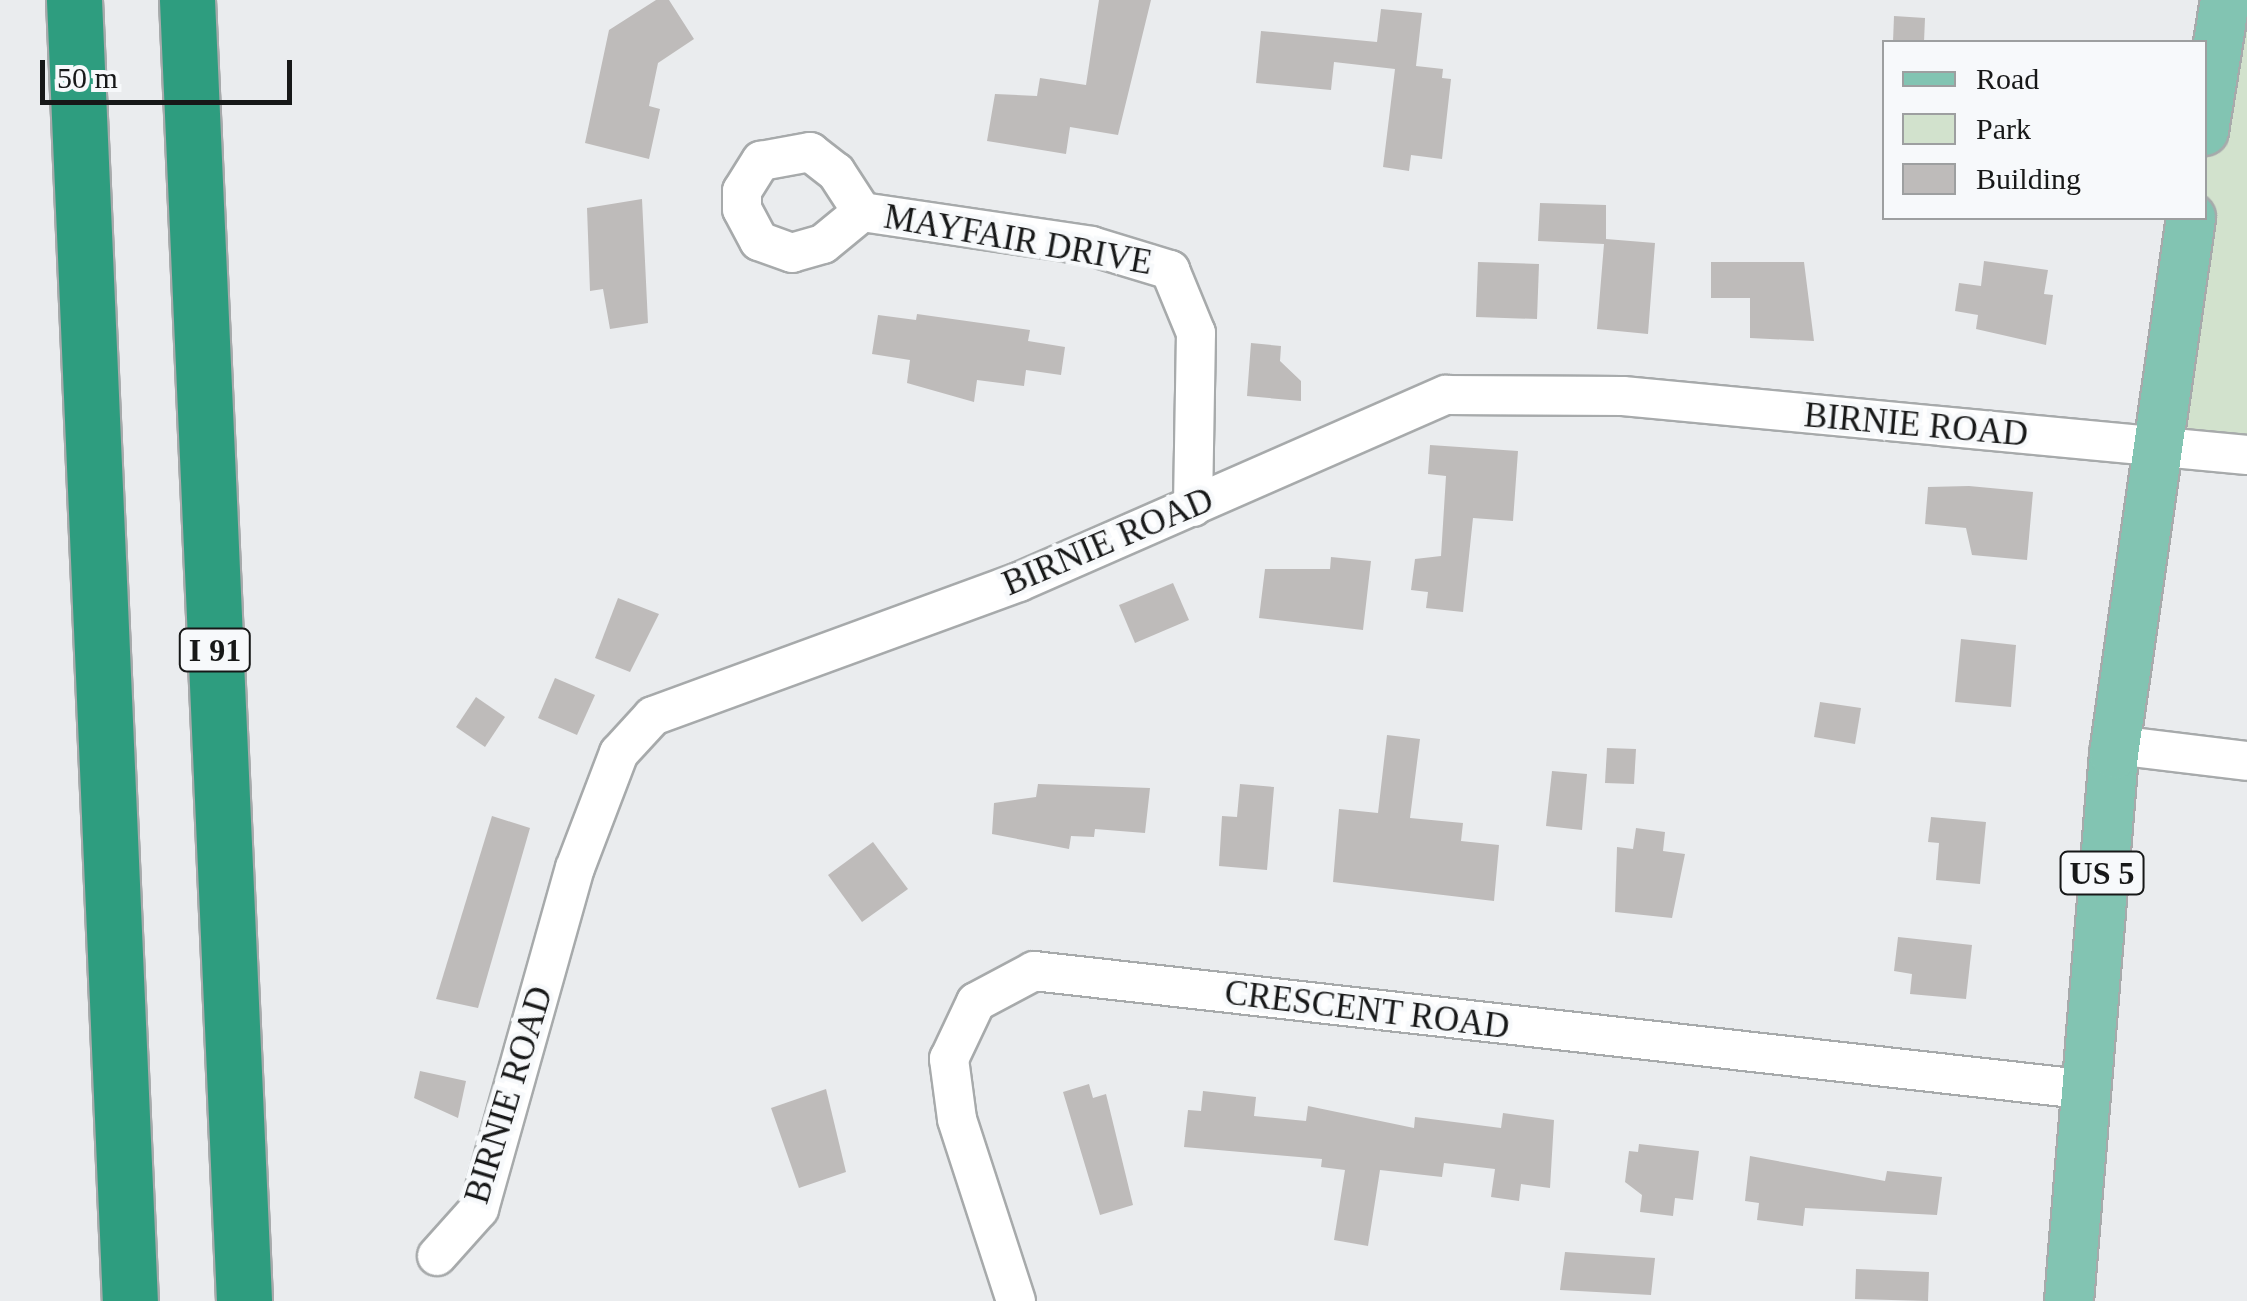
<!DOCTYPE html>
<style>
body{margin:0}
#map{position:relative;width:2247px;height:1301px;overflow:hidden;background:#eaecee;font-family:"Times New Roman",serif}
div>[style]{position:absolute}
.green>*{inset:0;background:#d2e2cd}
.building>*{inset:0;background:#bebbba}
.roads{filter:drop-shadow(2px 0 #a7aaab) drop-shadow(-2px 0 #a7aaab) drop-shadow(0 2px #a7aaab) drop-shadow(0 -2px #a7aaab)}
.minor>*{height:38px;margin:-19px;padding:0 19px;transform-origin:19px;border-radius:19px;background:#fff}
.major>*{height:48px;margin:-24px;padding:0 24px;transform-origin:24px;border-radius:24px;background:#82c4b2}
.highway>*{height:55px;margin:-27.5px;padding:0 27.5px;transform-origin:27.5px;border-radius:27.5px;background:#2e9d7f}
span{translate:-50% -50%;white-space:nowrap;text-align:center;line-height:1.15;-webkit-text-stroke:9px #f7f9fb;paint-order:stroke}
.shield-label span{padding:2px 8px;background:#f7f9fb;border:2px solid;border-radius:8px;-webkit-text-stroke-width:0}
.shield-label{font-size:32px;color:#171818;font-weight:700}
.street-label{font-size:35px;color:#171818}
.legend{position:absolute;left:1882px;top:40px;width:325px;height:180px;box-sizing:border-box;background:#f7f9fb;border:2px solid #9d9fa0;margin:0;padding:12px 18px;list-style:none;font-size:30px;color:#171818}
.legend li{display:flex;align-items:center;gap:20px;height:50px}
.legend b{width:50px;border:2px solid #9d9fa0}
.scale{position:absolute;left:40px;top:60px;width:252px;height:45px;box-sizing:border-box;border:5px solid #171818;border-top:0;padding-left:12px;font-size:30px;line-height:35px;white-space:nowrap;color:#171818;-webkit-text-stroke:8px #f7f9fb;paint-order:stroke}
</style>
<div id="map">
<div class="green">
<div style="clip-path:polygon(2247px 0,2247px 455px,2179px 450px,2204px 218px,2205px 131px)"></div>
</div>
<div class="building">
<div style="clip-path:polygon(656px 0,669px 0,694px 39px,658px 63px,649px 106px,660px 109px,649px 159px,585px 143px,609px 30px)"></div>
<div style="clip-path:polygon(1099px 0,1151px 0,1118px 135px,1070px 127px,1066px 154px,987px 141px,995px 94px,1037px 96px,1040px 78px,1086px 85px)"></div>
<div style="clip-path:polygon(1381px 9px,1422px 13px,1416px 66px,1443px 69px,1442px 78px,1451px 79px,1442px 159px,1411px 155px,1409px 171px,1383px 167px,1395px 69px,1334px 62px,1331px 90px,1256px 83px,1261px 31px,1377px 42px)"></div>
<div style="clip-path:polygon(1894px 16px,1925px 18px,1924px 42px,1893px 42px)"></div>
<div style="clip-path:polygon(642px 199px,648px 323px,610px 329px,603px 289px,590px 291px,587px 208px)"></div>
<div style="clip-path:polygon(1540px 203px,1606px 205px,1606px 239px,1655px 243px,1648px 334px,1597px 329px,1604px 244px,1538px 241px)"></div>
<div style="clip-path:polygon(1984px 261px,2048px 270px,2044px 294px,2053px 295px,2046px 345px,1976px 329px,1978px 315px,1955px 311px,1959px 283px,1981px 286px)"></div>
<div style="clip-path:polygon(1478px 262px,1539px 264px,1537px 319px,1476px 317px)"></div>
<div style="clip-path:polygon(1711px 262px,1804px 262px,1814px 341px,1750px 338px,1750px 298px,1711px 298px)"></div>
<div style="clip-path:polygon(917px 314px,1030px 330px,1028px 341px,1065px 347px,1061px 375px,1026px 370px,1024px 386px,977px 380px,974px 402px,907px 383px,910px 360px,872px 354px,878px 315px,916px 320px)"></div>
<div style="clip-path:polygon(1251px 343px,1281px 346px,1280px 361px,1301px 381px,1301px 401px,1247px 396px)"></div>
<div style="clip-path:polygon(1430px 445px,1518px 451px,1513px 521px,1473px 518px,1463px 612px,1426px 608px,1428px 592px,1411px 590px,1415px 559px,1441px 556px,1446px 476px,1428px 474px)"></div>
<div style="clip-path:polygon(1969px 486px,2033px 492px,2027px 560px,1972px 555px,1966px 528px,1925px 524px,1928px 487px)"></div>
<div style="clip-path:polygon(1331px 557px,1371px 561px,1363px 630px,1259px 618px,1265px 569px,1330px 569px)"></div>
<div style="clip-path:polygon(1173px 583px,1189px 620px,1135px 643px,1119px 605px)"></div>
<div style="clip-path:polygon(618px 598px,659px 614px,630px 672px,595px 658px)"></div>
<div style="clip-path:polygon(1961px 639px,2016px 645px,2011px 707px,1955px 702px)"></div>
<div style="clip-path:polygon(555px 678px,595px 695px,577px 735px,538px 718px)"></div>
<div style="clip-path:polygon(476px 697px,505px 717px,485px 747px,456px 727px)"></div>
<div style="clip-path:polygon(1820px 702px,1861px 708px,1855px 744px,1814px 737px)"></div>
<div style="clip-path:polygon(1387px 735px,1420px 739px,1410px 818px,1463px 823px,1461px 841px,1499px 845px,1494px 901px,1333px 882px,1339px 809px,1378px 813px)"></div>
<div style="clip-path:polygon(1607px 748px,1636px 749px,1634px 784px,1605px 783px)"></div>
<div style="clip-path:polygon(1552px 771px,1587px 774px,1582px 830px,1546px 826px)"></div>
<div style="clip-path:polygon(1038px 784px,1150px 788px,1145px 833px,1095px 829px,1094px 837px,1071px 836px,1069px 849px,992px 834px,994px 803px,1036px 797px)"></div>
<div style="clip-path:polygon(1240px 784px,1274px 787px,1267px 870px,1219px 866px,1222px 816px,1237px 817px)"></div>
<div style="clip-path:polygon(492px 816px,530px 828px,478px 1008px,436px 999px)"></div>
<div style="clip-path:polygon(1931px 817px,1986px 822px,1980px 884px,1936px 880px,1939px 843px,1928px 842px)"></div>
<div style="clip-path:polygon(1636px 828px,1665px 832px,1663px 851px,1685px 854px,1672px 918px,1615px 912px,1617px 847px,1633px 849px)"></div>
<div style="clip-path:polygon(873px 842px,908px 889px,862px 922px,828px 875px)"></div>
<div style="clip-path:polygon(1898px 937px,1972px 945px,1966px 999px,1910px 994px,1912px 974px,1894px 971px)"></div>
<div style="clip-path:polygon(420px 1071px,466px 1081px,458px 1118px,414px 1098px)"></div>
<div style="clip-path:polygon(1089px 1084px,1093px 1098px,1106px 1094px,1133px 1205px,1100px 1215px,1063px 1092px)"></div>
<div style="clip-path:polygon(826px 1089px,846px 1172px,799px 1188px,771px 1108px)"></div>
<div style="clip-path:polygon(1203px 1091px,1256px 1097px,1254px 1116px,1306px 1121px,1308px 1106px,1414px 1128px,1415px 1117px,1501px 1128px,1503px 1113px,1554px 1120px,1550px 1188px,1521px 1184px,1519px 1201px,1491px 1197px,1495px 1169px,1444px 1163px,1442px 1177px,1380px 1170px,1368px 1246px,1334px 1240px,1345px 1170px,1321px 1167px,1322px 1159px,1184px 1147px,1188px 1110px,1201px 1111px)"></div>
<div style="clip-path:polygon(1639px 1144px,1699px 1151px,1693px 1200px,1675px 1198px,1673px 1216px,1640px 1212px,1642px 1195px,1625px 1182px,1629px 1151px,1638px 1152px)"></div>
<div style="clip-path:polygon(1750px 1156px,1885px 1181px,1887px 1171px,1942px 1177px,1937px 1215px,1805px 1208px,1803px 1226px,1757px 1220px,1759px 1203px,1745px 1201px)"></div>
<div style="clip-path:polygon(1565px 1252px,1655px 1258px,1651px 1295px,1560px 1290px)"></div>
<div style="clip-path:polygon(1856px 1269px,1929px 1272px,1928px 1301px,1855px 1299px)"></div>
</div>
<div class="roads">
<div class="minor">
<div style="left:862px;top:212px;width:50px;rotate:140.6deg"></div>
<div style="left:823px;top:244px;width:32px;rotate:164deg"></div>
<div style="left:792px;top:253px;width:35px;rotate:-160deg"></div>
<div style="left:759px;top:241px;width:36px;rotate:-118deg"></div>
<div style="left:742px;top:209px;width:18px;rotate:-90deg"></div>
<div style="left:742px;top:191px;width:36px;rotate:-58deg"></div>
<div style="left:761px;top:161px;width:50px;rotate:-10.4deg"></div>
<div style="left:810px;top:152px;width:33px;rotate:38deg"></div>
<div style="left:836px;top:172px;width:48px;rotate:57deg"></div>
<div style="left:862px;top:212px;width:232px;rotate:8.4deg"></div>
<div style="left:1091px;top:246px;width:83px;rotate:16.9deg"></div>
<div style="left:1170px;top:270px;width:68px;rotate:67.6deg"></div>
<div style="left:1196px;top:333px;width:174px;rotate:91deg"></div>
<div style="left:2115px;top:745px;width:133px;rotate:6.9deg"></div>
<div style="left:437px;top:1256px;width:63px;rotate:-48.2deg"></div>
<div style="left:479px;top:1209px;width:354px;rotate:-74.3deg"></div>
<div style="left:575px;top:868px;width:123px;rotate:-69.1deg"></div>
<div style="left:619px;top:753px;width:50px;rotate:-47.4deg"></div>
<div style="left:653px;top:716px;width:390px;rotate:-20.1deg"></div>
<div style="left:1019px;top:582px;width:466px;rotate:-23.7deg"></div>
<div style="left:1446px;top:395px;width:177px;rotate:0.3deg"></div>
<div style="left:1623px;top:396px;width:627px;rotate:5.4deg"></div>
<div style="left:1016px;top:1301px;width:191px;rotate:-108deg"></div>
<div style="left:957px;top:1119px;width:61px;rotate:-97.6deg"></div>
<div style="left:949px;top:1059px;width:63px;rotate:-64.7deg"></div>
<div style="left:976px;top:1002px;width:66px;rotate:-28.1deg"></div>
<div style="left:1034px;top:971px;width:1054px;rotate:6.43deg"></div>
</div>
<div class="major">
<div style="left:2204px;top:131px;width:133px;rotate:-80.9deg"></div>
<div style="left:2069px;top:1301px;width:549px;rotate:-85.3deg"></div>
<div style="left:2114px;top:754px;width:542px;rotate:-81.83deg"></div>
</div>
<div class="highway">
<div style="left:74px;top:0;width:1302px;rotate:87.54deg"></div>
<div style="left:187px;top:0;width:1302px;rotate:87.49deg"></div>
</div>
</div>
<div class="shield-label">
<span style="left:215px;top:650px">I 91</span>
<span style="left:2102px;top:873px">US 5</span>
</div>
<div class="street-label">
<span style="left:1018px;top:240px;rotate:10deg">MAYFAIR DRIVE</span>
<span style="left:1916px;top:425px;rotate:5deg">BIRNIE ROAD</span>
<span style="left:1108px;top:542px;rotate:-23deg">BIRNIE ROAD</span>
<span style="left:1367px;top:1010px;rotate:7deg">CRESCENT ROAD</span>
<span style="left:509px;top:1095px;rotate:-73deg">BIRNIE ROAD</span>
</div>
<ul class="legend">
<li><b style="height:12px;background:#82c4b2"></b>Road</li>
<li><b style="height:28px;background:#d2e2cd"></b>Park</li>
<li><b style="height:28px;background:#bebbba"></b>Building</li>
</ul>
<div class="scale">50 m</div>
</div>
